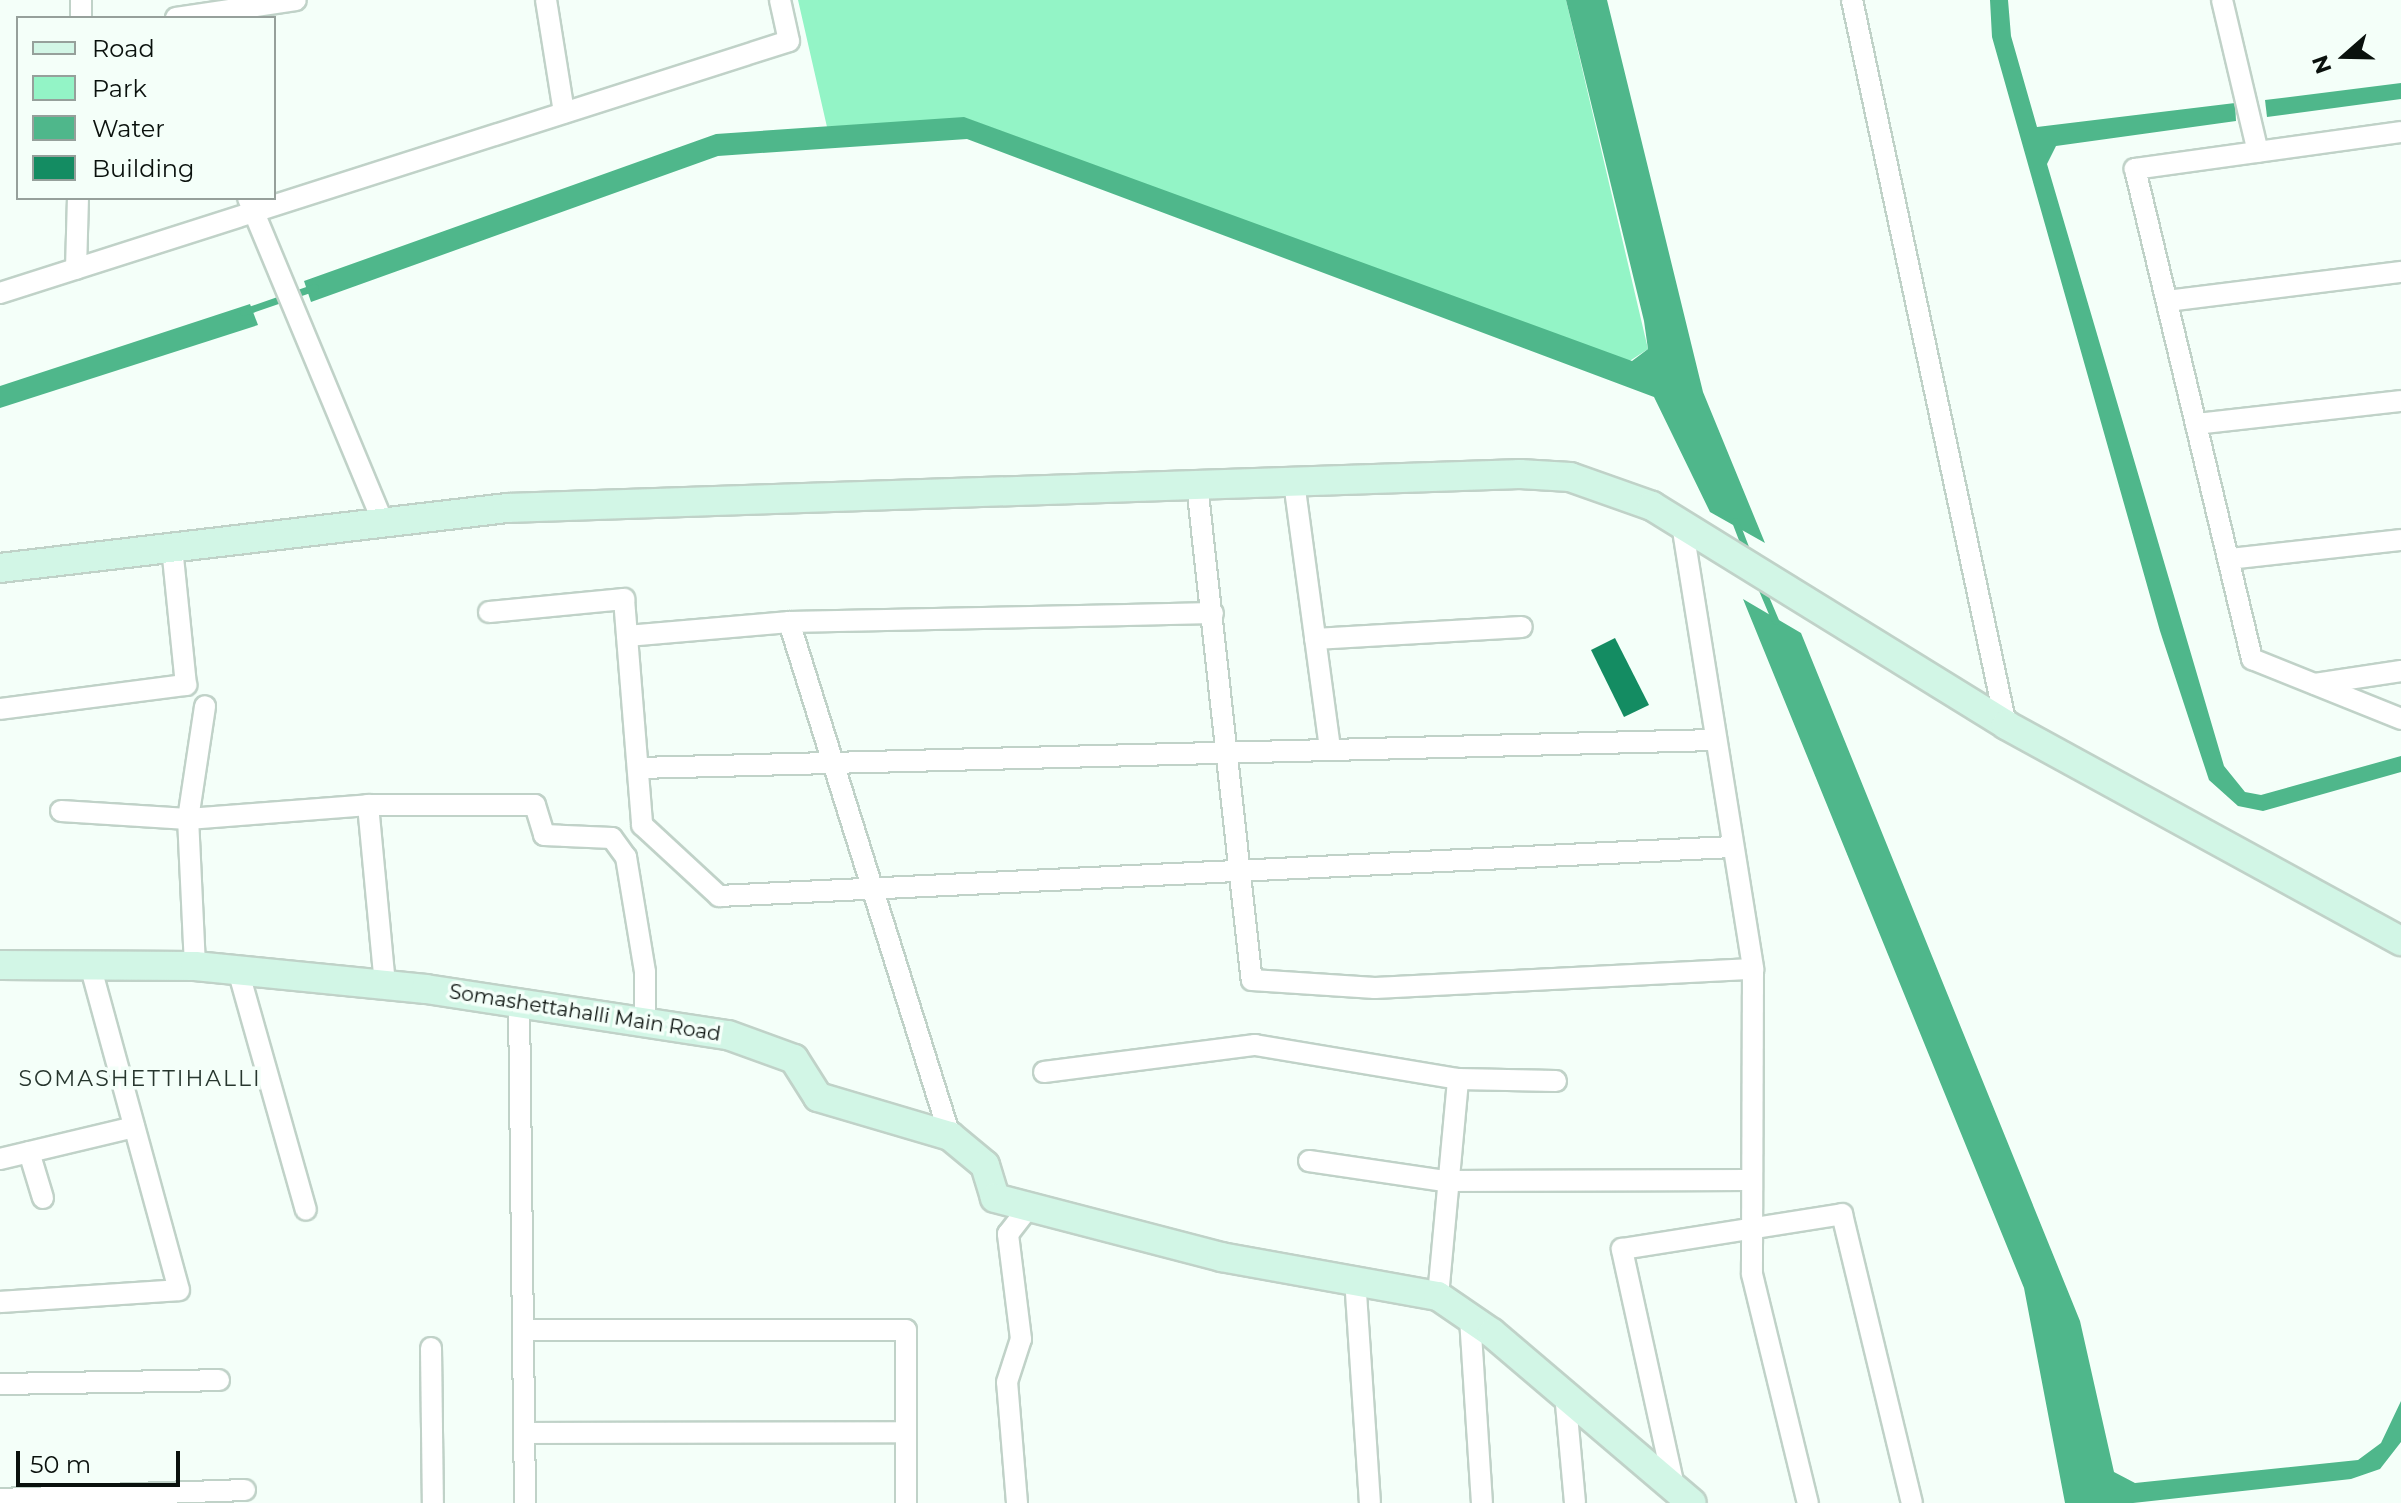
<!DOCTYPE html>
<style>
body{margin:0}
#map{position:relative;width:2401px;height:1503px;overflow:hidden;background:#f4fff9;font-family:Montserrat,sans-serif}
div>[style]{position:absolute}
.green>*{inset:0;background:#93f4c6}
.water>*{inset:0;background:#4fb78b}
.stream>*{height:7px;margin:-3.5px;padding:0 3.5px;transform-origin:3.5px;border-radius:3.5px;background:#4fb78b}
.building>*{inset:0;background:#148c62}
.roads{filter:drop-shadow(2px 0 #c0d2c8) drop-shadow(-2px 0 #c0d2c8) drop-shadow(0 2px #c0d2c8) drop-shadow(0 -2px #c0d2c8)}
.street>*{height:20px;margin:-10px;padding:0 10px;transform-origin:10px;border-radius:10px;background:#fff}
.secondary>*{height:28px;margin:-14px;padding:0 14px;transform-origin:14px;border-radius:14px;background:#d2f6e6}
span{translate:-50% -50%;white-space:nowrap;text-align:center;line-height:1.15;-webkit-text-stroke:7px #f4fff9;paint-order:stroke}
.street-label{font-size:20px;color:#0a110d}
.neighbourhood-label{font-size:22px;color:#27362e;letter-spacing:2px}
.legend{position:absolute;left:16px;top:16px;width:260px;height:184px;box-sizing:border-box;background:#f4fff9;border:2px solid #96a09b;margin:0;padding:10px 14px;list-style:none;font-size:24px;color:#0a110d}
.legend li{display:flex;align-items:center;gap:16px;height:40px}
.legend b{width:40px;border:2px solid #96a09b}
.north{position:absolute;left:2305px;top:16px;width:80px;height:80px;-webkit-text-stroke:6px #f4fff9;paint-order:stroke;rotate:250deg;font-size:22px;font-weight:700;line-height:32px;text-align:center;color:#0a110d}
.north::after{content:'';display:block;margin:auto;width:28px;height:36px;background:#0a110d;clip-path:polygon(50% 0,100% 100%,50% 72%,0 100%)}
.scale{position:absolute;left:16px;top:1451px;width:164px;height:36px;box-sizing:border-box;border:4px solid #0a110d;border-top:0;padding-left:10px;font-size:24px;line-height:28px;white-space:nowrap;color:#0a110d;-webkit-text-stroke:6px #f4fff9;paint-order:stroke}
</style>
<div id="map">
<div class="green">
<div style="clip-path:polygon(798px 0,1566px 0,1648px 349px,1628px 362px,965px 118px,827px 127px)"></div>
</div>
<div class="water">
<div style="clip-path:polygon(1566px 0,1607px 0,1703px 392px,1765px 543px,1710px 512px,1654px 397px,967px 139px,718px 156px,311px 302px,304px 281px,716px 134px,964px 117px,1632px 361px,1648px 349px,1644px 321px)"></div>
<div style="clip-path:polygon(1990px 0,2008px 0,2011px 36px,2037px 127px,2235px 103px,2236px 121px,2056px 146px,2047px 164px,2224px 766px,2245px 792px,2261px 795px,2401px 756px,2401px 772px,2263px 811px,2238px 806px,2209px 780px,2160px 631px,1992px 37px)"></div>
<div style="clip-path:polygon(2401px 83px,2401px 99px,2267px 117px,2265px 100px)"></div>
<div style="clip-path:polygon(250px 304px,258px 325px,0 408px,0 386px)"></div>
<div style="clip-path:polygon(1743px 599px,1801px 633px,2080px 1321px,2114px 1472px,2135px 1483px,2358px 1460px,2381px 1443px,2401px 1401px,2401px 1442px,2380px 1469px,2351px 1479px,2133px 1503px,2065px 1503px,2024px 1288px)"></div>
</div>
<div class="stream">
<div style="left:243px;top:312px;width:76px;rotate:-19.1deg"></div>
<div style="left:1735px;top:521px;width:36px;rotate:69deg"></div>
<div style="left:1760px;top:585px;width:39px;rotate:67deg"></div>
</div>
<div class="building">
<div style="clip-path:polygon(1615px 638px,1649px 705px,1624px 717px,1591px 650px)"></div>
</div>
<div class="roads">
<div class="street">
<div style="left:546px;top:0;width:114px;rotate:80.9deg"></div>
<div style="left:1852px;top:0;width:741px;rotate:78.01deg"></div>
<div style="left:2222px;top:0;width:156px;rotate:76.7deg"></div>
<div style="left:81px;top:18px;width:18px;rotate:-90deg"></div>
<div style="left:176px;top:18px;width:121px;rotate:-8.5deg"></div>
<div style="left:2401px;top:132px;width:269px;rotate:172.1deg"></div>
<div style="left:2135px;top:169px;width:504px;rotate:76.57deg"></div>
<div style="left:2252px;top:659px;width:161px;rotate:21.9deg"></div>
<div style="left:248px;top:198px;width:351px;rotate:67.4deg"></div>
<div style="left:76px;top:269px;width:71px;rotate:-88.4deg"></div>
<div style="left:0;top:293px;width:828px;rotate:-17.71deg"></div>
<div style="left:789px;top:41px;width:42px;rotate:-102.4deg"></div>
<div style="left:2167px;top:301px;width:236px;rotate:-7.1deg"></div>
<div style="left:2196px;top:424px;width:206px;rotate:-6.4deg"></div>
<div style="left:1294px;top:482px;width:270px;rotate:82.3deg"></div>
<div style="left:1197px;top:485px;width:498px;rotate:83.7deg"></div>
<div style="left:1252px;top:980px;width:123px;rotate:3.7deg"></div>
<div style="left:1375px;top:988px;width:378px;rotate:-2.9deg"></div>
<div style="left:1682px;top:524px;width:451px;rotate:80.9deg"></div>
<div style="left:1753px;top:969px;width:305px;rotate:90.2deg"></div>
<div style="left:1752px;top:1274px;width:236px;rotate:76.3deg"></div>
<div style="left:2229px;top:559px;width:173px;rotate:-6.3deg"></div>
<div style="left:489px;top:612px;width:136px;rotate:-5.5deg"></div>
<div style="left:624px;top:599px;width:227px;rotate:85.4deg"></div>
<div style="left:642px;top:825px;width:105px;rotate:42.7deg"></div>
<div style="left:719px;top:896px;width:1012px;rotate:-2.77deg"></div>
<div style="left:789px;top:622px;width:539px;rotate:72.61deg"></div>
<div style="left:627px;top:636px;width:163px;rotate:-4.9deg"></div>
<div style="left:789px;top:622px;width:424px;rotate:-1.2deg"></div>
<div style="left:1315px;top:639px;width:207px;rotate:-3.3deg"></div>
<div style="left:2315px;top:684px;width:87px;rotate:-8.6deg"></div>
<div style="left:0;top:709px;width:188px;rotate:-7.4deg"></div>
<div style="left:186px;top:685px;width:139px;rotate:-95.8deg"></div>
<div style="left:638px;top:768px;width:1076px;rotate:-1.49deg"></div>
<div style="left:368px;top:805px;width:181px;rotate:84.6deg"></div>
<div style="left:61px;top:811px;width:127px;rotate:3.6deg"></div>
<div style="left:188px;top:819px;width:181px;rotate:-4.4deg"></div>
<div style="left:368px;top:805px;width:167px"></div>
<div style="left:535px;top:805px;width:31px;rotate:73deg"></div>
<div style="left:544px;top:835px;width:68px;rotate:2.5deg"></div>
<div style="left:612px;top:838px;width:24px;rotate:54deg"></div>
<div style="left:626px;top:857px;width:117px;rotate:80.6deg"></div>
<div style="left:645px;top:972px;width:51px;rotate:90deg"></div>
<div style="left:195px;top:966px;width:147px;rotate:-92.7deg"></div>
<div style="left:188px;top:819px;width:114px;rotate:-81.4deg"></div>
<div style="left:238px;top:970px;width:249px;rotate:74.2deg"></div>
<div style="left:519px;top:1003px;width:500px;rotate:89.31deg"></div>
<div style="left:1044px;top:1072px;width:213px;rotate:-7.3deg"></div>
<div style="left:1255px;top:1045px;width:206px;rotate:9.5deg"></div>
<div style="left:1458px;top:1079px;width:98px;rotate:1.2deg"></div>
<div style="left:29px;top:1152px;width:48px;rotate:73.1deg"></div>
<div style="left:0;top:1159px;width:138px;rotate:-13.4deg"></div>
<div style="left:1309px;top:1161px;width:137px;rotate:8.4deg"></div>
<div style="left:1445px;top:1181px;width:304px;rotate:-0.2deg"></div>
<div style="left:1355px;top:1278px;width:225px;rotate:86.2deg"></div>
<div style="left:1438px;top:1296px;width:218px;rotate:-84.7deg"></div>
<div style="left:0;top:1302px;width:179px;rotate:-3.8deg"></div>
<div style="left:179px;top:1290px;width:338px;rotate:-105.3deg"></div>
<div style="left:1470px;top:1318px;width:185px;rotate:86.3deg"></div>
<div style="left:523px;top:1330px;width:383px"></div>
<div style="left:906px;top:1330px;width:173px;rotate:90deg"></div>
<div style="left:431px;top:1348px;width:155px;rotate:89.3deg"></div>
<div style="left:0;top:1384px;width:219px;rotate:-1deg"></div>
<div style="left:1565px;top:1393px;width:110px;rotate:84.8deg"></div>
<div style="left:524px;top:1433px;width:382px;rotate:-0.1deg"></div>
<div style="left:1675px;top:1491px;width:248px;rotate:-102.4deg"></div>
<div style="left:1622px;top:1249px;width:223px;rotate:-9deg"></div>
<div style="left:1842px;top:1214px;width:297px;rotate:76.4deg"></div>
<div style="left:0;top:1499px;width:245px;rotate:-2.1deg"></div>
<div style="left:1017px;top:1503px;width:121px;rotate:-94.7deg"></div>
<div style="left:1007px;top:1382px;width:45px;rotate:-72deg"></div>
<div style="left:1021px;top:1339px;width:106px;rotate:-97.1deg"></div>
<div style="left:1008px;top:1234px;width:34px;rotate:-52deg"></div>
</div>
<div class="secondary">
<div style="left:0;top:568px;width:511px;rotate:-6.75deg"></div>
<div style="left:507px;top:508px;width:1014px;rotate:-1.92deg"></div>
<div style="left:1520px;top:474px;width:50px;rotate:3.4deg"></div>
<div style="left:1570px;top:477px;width:87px;rotate:19.5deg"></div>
<div style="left:1652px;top:506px;width:416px;rotate:31.7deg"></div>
<div style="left:2006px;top:725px;width:450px;rotate:28.7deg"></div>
<div style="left:0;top:965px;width:195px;rotate:0.3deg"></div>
<div style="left:195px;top:966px;width:232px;rotate:5.7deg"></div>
<div style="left:426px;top:989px;width:305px;rotate:8.7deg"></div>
<div style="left:728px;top:1035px;width:70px;rotate:20deg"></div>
<div style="left:794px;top:1059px;width:45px;rotate:57.7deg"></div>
<div style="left:818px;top:1097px;width:138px;rotate:16.5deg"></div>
<div style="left:950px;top:1136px;width:45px;rotate:39.6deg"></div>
<div style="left:985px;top:1165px;width:34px;rotate:73deg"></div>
<div style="left:995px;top:1198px;width:234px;rotate:14.6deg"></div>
<div style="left:1221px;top:1257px;width:220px;rotate:10.2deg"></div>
<div style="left:1438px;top:1296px;width:65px;rotate:34.4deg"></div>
<div style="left:1492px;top:1333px;width:262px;rotate:40.4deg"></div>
</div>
</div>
<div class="street-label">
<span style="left:585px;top:1013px;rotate:9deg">Somashettahalli Main Road</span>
</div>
<div class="neighbourhood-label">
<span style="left:140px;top:1079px">SOMASHETTIHALLI</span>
</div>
<ul class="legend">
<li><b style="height:10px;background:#d2f6e6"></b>Road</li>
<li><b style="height:22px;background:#93f4c6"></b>Park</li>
<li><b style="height:22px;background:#4fb78b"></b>Water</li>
<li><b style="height:22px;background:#148c62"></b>Building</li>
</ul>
<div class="north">N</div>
<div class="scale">50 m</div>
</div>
